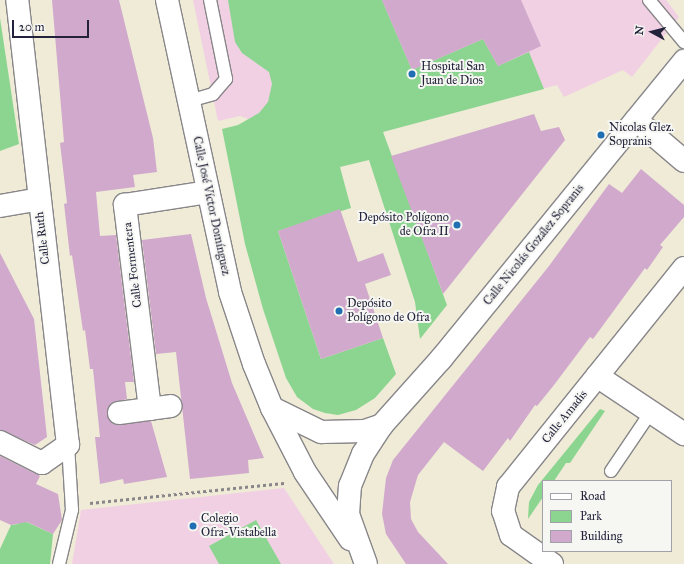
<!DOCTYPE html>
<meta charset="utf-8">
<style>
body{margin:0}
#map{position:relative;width:684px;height:564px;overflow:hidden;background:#efebd7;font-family:"IM FELL Great Primer",serif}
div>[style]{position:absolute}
.built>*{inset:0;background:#f1d0e3}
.green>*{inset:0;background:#8cd590}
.building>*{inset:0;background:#d0a9cc}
.path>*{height:2.5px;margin-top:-1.25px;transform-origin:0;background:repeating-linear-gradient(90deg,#888689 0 3px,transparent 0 6px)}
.roads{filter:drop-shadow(1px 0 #888689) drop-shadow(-1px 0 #888689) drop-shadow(0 1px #888689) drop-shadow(0 -1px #888689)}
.lane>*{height:12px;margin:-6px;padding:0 6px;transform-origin:6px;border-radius:6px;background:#fff}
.street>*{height:22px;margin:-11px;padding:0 11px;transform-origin:11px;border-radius:11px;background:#fff}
.dots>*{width:11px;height:11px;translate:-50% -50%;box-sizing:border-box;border:2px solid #f6f6f2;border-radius:50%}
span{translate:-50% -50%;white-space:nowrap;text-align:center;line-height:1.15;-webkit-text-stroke:4px #f6f6f2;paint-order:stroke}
.poi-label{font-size:12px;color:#22223b}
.left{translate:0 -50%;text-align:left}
.right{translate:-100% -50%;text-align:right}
.street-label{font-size:12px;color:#22223b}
.legend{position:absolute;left:542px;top:480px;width:130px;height:72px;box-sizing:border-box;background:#f6f6f2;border:1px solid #a1a1a9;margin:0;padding:5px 7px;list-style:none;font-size:12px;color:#22223b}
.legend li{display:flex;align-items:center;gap:8px;height:20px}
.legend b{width:20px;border:1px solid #a1a1a9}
.north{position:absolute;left:632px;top:12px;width:40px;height:40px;-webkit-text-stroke:3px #f6f6f2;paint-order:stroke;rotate:277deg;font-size:11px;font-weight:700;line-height:16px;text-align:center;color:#22223b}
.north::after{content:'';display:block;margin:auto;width:14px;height:18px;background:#22223b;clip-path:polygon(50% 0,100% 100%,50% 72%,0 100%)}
.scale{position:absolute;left:12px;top:20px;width:77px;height:18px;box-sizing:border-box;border:2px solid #22223b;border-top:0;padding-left:5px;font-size:12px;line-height:14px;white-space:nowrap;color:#22223b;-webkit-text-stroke:3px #f6f6f2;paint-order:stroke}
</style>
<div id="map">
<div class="built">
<div style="clip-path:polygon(193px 0,666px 0,679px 17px,632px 77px,623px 70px,564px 97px,557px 85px,329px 146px,240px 116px,218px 121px)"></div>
<div style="clip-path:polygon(284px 488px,334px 564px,72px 564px,81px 510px)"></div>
</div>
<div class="green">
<div style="clip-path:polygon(228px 0,382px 0,412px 70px,483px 39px,498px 66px,529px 52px,544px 89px,383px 132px,447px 305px,420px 339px,415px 302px,369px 160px,340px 167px,351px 208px,278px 231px,321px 359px,383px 338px,396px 374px,375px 398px,356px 410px,338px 415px,325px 413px,313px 409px,297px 397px,286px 378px,263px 309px,245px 244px,222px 129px,238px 125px,259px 113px,268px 102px,272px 84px,269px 72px,242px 53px,235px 42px)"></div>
<div style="clip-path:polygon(0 18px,19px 144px,0 151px)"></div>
<div style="clip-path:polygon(600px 409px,605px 411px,570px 463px,566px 463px,554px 481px,543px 481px,543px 497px,528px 519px,529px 502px,538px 485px)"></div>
<div style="clip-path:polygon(20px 519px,53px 534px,50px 564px,0 564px,0 549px,11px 525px,18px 524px)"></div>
<div style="clip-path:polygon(256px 520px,281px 564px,219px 564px,209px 546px)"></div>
</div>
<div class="building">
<div style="clip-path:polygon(52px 0,119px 0,153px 138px,157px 172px,133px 175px,135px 187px,96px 192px,100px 236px,116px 235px,134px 382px,125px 382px,127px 399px,111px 403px,107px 415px,115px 425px,151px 421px,167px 477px,124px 484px,123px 479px,100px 484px,95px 437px,100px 437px,93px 369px,90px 369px,85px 330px,83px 331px,72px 255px,70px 256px,64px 204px,67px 203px,60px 143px,64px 142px)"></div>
<div style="clip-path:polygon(382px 0,521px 0,541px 46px,498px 66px,483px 39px,412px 70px)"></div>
<div style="clip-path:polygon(534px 114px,541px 131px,559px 127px,565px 140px,443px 294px,391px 156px)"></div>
<div style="clip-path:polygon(641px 169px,684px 205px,684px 217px,660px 245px,663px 247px,647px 270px,645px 268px,593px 339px,590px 337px,554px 385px,537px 406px,535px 405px,510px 441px,508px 438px,483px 471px,444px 442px,418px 475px,410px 502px,411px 519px,418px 532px,448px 564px,406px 564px,386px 534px,382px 514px,386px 478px,393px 460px,549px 266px,609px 184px,622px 193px)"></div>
<div style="clip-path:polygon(340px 209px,358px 262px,383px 253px,391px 275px,365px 284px,383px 338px,321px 359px,278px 231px)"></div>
<div style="clip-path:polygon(191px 234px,206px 298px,232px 383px,264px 458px,248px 460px,249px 473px,190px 479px,176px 352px,156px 354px,142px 240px)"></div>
<div style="clip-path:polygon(0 253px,34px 319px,47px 437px,35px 445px,0 430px)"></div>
<div style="clip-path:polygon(0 456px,40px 476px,36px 484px,58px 494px,62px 520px,53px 534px,27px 522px,11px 525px,0 520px)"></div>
</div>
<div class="path">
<div style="left:90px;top:503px;width:195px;rotate:-5.9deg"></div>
</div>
<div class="roads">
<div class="lane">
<div style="left:649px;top:0;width:55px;rotate:50.2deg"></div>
<div style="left:189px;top:101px;width:25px;rotate:-16deg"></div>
<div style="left:213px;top:94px;width:20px;rotate:-49deg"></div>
<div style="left:226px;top:79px;width:81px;rotate:-101.4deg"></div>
<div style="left:611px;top:471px;width:71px;rotate:-55.9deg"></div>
<div style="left:59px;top:564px;width:56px;rotate:-76.5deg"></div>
<div style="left:72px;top:510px;width:65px;rotate:-93.5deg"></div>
</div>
<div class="street">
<div style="left:167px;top:0;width:299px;rotate:77.8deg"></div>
<div style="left:230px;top:292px;width:76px;rotate:71.6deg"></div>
<div style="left:254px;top:364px;width:48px;rotate:67.8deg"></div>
<div style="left:272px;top:408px;width:72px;rotate:62.7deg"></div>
<div style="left:305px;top:472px;width:81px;rotate:56.1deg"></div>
<div style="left:636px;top:120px;width:63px;rotate:40.5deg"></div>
<div style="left:0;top:206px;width:40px;rotate:-10deg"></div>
<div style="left:597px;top:376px;width:105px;rotate:33.7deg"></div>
<div style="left:272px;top:408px;width:55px;rotate:26.1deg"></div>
<div style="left:321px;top:432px;width:44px;rotate:-1.3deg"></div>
<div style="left:365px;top:431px;width:18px;rotate:-19deg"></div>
<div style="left:150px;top:409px;width:206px;rotate:-97deg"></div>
<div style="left:125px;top:205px;width:84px;rotate:-8.9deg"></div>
<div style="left:119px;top:413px;width:52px;rotate:-7.7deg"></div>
<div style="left:0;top:442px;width:47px;rotate:26.6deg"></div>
<div style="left:42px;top:463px;width:32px;rotate:-35deg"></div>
<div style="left:68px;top:445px;width:448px;rotate:-96.5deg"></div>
<div style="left:366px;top:564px;width:53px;rotate:-109.8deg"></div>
<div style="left:348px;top:514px;width:28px;rotate:-86deg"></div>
<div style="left:350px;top:486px;width:35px;rotate:-68deg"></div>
<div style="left:363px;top:454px;width:35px;rotate:-57deg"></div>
<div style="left:382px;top:425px;width:89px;rotate:-48.2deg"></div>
<div style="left:441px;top:359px;width:385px;rotate:-50.8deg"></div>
<div style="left:552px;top:564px;width:50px;rotate:-144.7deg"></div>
<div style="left:511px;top:535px;width:25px;rotate:-108deg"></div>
<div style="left:503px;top:511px;width:25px;rotate:-78deg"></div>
<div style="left:508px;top:487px;width:281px;rotate:-51.2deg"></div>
</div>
</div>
<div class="dots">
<div style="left:412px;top:74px;background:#1f6fb2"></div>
<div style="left:601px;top:135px;background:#1f6fb2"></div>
<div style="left:457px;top:225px;background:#1f6fb2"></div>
<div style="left:339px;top:311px;background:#1f6fb2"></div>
<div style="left:193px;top:526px;background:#1f6fb2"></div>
</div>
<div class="poi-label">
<span class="left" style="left:421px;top:74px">Hospital San<br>Juan de Dios</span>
<span class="left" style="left:609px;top:135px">Nicolas Glez.<br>Sopranis</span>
<span class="right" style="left:449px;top:225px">Depósito Polígono<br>de Ofra II</span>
<span class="left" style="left:347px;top:311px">Depósito<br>Polígono de Ofra</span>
<span class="left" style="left:201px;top:526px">Colegio<br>Ofra-Vistabella</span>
</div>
<div class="street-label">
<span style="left:211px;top:206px;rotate:78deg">Calle José Víctor Domínguez</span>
<span style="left:43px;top:238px;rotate:-97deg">Calle Ruth</span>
<span style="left:534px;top:245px;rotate:-51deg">Calle Nicolás Gozález Sopranis</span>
<span style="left:133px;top:265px;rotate:-97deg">Calle Formentera</span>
<span style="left:565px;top:417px;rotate:-51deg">Calle Amadis</span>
</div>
<ul class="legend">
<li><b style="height:5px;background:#fff"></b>Road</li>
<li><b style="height:11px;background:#8cd590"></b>Park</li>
<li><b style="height:11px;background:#d0a9cc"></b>Building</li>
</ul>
<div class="north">N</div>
<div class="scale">20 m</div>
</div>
